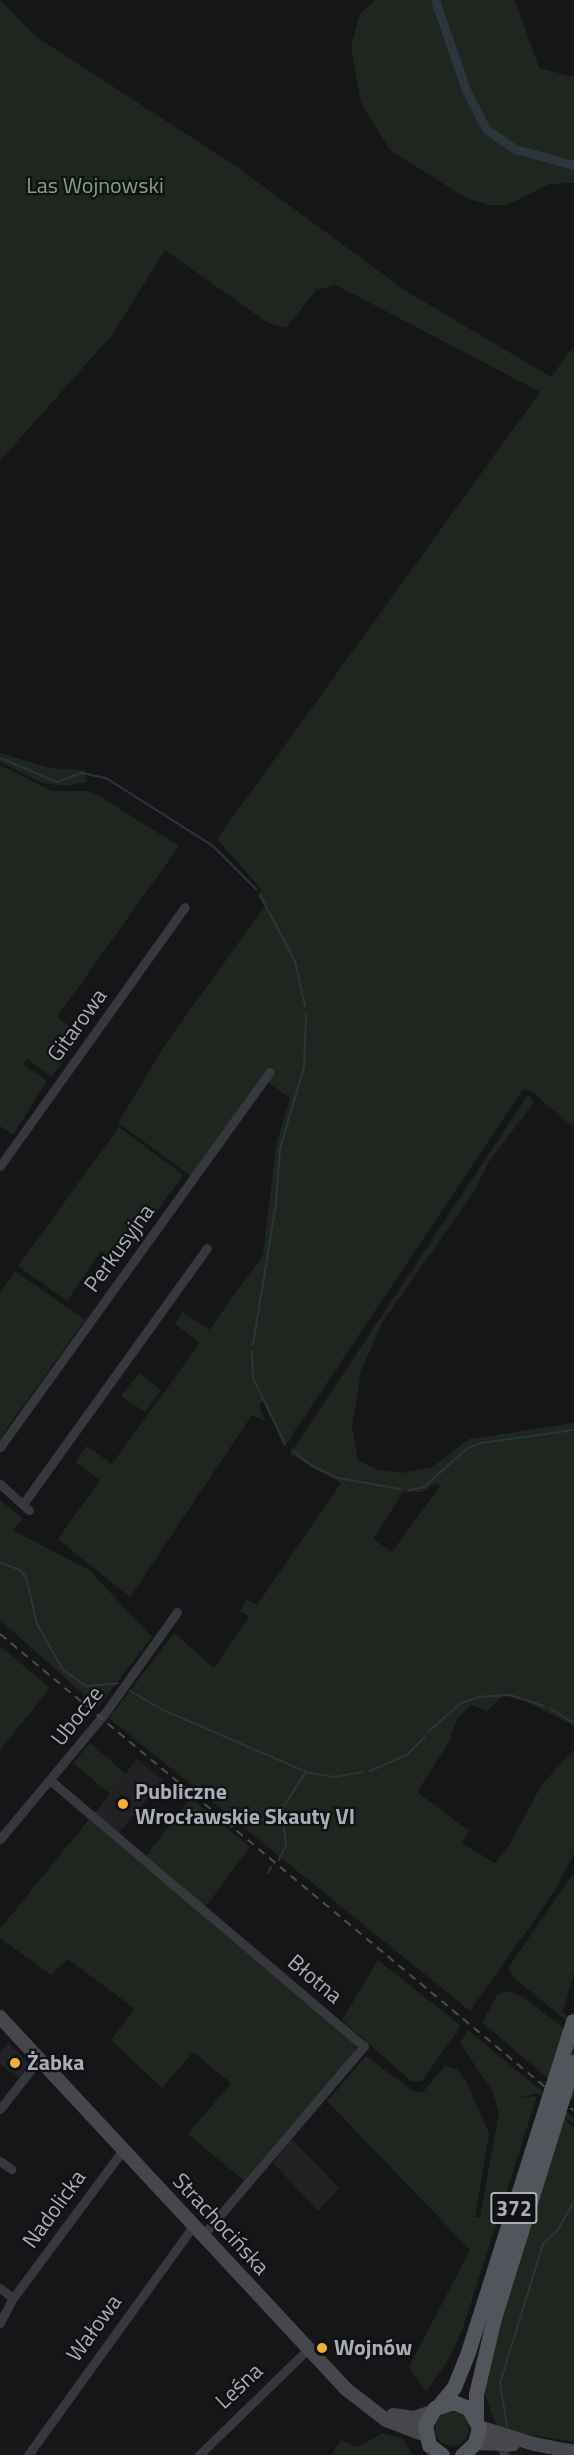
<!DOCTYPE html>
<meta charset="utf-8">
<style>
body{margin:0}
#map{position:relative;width:574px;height:2455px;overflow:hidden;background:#161618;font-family:"Titillium Web",sans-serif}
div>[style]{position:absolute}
.built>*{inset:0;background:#222225}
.green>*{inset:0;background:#1e261f}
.round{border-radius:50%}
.stream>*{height:2px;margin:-1px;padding:0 1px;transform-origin:1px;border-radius:1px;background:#2c353c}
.canal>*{height:9px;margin:-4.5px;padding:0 4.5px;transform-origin:4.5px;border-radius:4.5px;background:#2c353c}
.street>*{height:9px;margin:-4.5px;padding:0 4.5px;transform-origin:4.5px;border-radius:4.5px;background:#37383d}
.secondary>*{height:14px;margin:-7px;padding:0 7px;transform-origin:7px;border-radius:7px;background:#45474d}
.primary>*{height:15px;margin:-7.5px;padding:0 7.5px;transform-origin:7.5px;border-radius:7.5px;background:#53555c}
.rail>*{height:2px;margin-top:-1px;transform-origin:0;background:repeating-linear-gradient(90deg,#4a4c52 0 8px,transparent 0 14px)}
.primary-bridge>*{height:15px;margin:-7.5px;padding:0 7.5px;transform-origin:7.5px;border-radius:7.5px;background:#53555c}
.dots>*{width:16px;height:16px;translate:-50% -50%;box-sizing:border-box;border:3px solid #111113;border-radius:50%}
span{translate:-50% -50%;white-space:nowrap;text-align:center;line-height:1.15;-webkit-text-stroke:4.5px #111113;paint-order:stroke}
.shield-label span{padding:2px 4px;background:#111113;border:2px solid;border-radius:4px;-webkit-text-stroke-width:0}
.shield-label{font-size:21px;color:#a8adb8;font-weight:700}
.park-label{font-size:22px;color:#7fa381}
.street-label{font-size:22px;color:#a8adb8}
.poi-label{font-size:22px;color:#a8adb8;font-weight:700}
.left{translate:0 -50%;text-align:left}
</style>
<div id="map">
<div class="built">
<div style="clip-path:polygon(137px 1759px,163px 1780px,118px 1834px,94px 1814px)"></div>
<div style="clip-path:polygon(8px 2042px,29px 2064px,18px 2078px,0 2064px,0 2053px)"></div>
<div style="clip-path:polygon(292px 2139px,339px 2188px,318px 2211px,273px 2163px)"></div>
</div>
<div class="green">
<div style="clip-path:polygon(0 0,35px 36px,237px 167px,406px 291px,551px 377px,574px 346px,574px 1128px,531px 1091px,523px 1089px,284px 1447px,263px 1400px,259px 1406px,266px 1422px,252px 1415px,130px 1597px,58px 1539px,100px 1480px,75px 1462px,87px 1446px,112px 1464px,200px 1343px,175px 1324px,183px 1312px,209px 1330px,263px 1255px,276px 1145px,290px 1098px,267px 1082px,191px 1176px,118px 1123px,164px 1046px,265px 906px,258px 897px,262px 890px,217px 839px,540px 392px,336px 285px,316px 290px,286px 328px,268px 323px,165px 250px,112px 335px,0 461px)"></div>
<div style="clip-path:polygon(376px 0,429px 0,431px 4px,442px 0,515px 0,539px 68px,574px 77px,574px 183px,549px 184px,508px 205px,490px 205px,468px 199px,390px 150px,361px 103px,351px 47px,360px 13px)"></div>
<div style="clip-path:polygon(0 753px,50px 768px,85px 770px,86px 782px,67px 786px,42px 783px,0 762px)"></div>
<div style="clip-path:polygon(0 765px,52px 791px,87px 791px,101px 797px,179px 846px,57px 1017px,82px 1035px,52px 1077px,27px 1059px,23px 1064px,47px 1081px,13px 1135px,0 1126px)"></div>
<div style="clip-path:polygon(evenodd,528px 1095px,534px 1102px,488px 1163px,473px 1193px,382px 1323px,361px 1371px,352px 1427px,358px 1460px,378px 1470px,401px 1473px,432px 1467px,469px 1439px,574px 1423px,574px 1726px,523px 1700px,503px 1696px,487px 1711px,471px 1705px,457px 1719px,449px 1742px,417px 1792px,469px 1831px,462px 1843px,495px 1863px,510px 1844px,542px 1784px,574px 1750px,574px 1854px,554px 1892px,470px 2011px,109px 1718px,174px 1633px,214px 1668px,249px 1617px,240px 1611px,247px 1600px,257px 1605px,341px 1483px,290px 1454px,528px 1095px,436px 1483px,440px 1486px,392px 1552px,373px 1539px,403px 1492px,423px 1492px,436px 1483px)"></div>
<div style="clip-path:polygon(119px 1127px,183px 1175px,120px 1263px,101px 1251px,67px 1301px,18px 1266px)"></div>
<div style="clip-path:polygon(15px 1271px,85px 1320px,0 1438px,0 1292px)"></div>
<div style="clip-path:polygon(139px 1373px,161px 1390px,145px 1412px,121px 1396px)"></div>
<div style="clip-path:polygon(0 1500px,23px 1519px,12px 1530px,89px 1570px,152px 1637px,98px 1707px,0 1620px)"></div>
<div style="clip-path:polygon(0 1646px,50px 1688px,0 1750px)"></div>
<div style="clip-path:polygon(90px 1743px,126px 1774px,110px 1794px,73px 1763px)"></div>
<div style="clip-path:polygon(191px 1798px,250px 1847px,205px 1908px,145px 1857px)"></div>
<div style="clip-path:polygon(90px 1818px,356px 2045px,355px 2052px,244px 2181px,188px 2134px,231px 2083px,193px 2052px,162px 2088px,111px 2040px,135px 2009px,68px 1959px,51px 1975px,0 1938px,0 1929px)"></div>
<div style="clip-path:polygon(574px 1872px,574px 1972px,563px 2012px,574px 2022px,574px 2027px,512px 1976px,509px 1967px)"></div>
<div style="clip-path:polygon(378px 1960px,461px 2026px,421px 2082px,411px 2081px,342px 2020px)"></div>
<div style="clip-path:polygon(508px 1991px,522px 1996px,574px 2036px,574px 2101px,482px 2022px,498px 1994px)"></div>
<div style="clip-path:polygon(468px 2030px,574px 2118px,574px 2125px,538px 2093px,514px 2099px,537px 2096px,463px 2328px,450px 2357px,426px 2392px,409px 2367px,470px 2250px,327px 2101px,366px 2056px,414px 2092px,423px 2092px,445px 2066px,457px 2069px,466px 2081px,489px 2133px,475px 2217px,480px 2217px,499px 2113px,493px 2092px,460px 2043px)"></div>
<div style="clip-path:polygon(564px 2117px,574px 2128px,574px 2442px,498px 2429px,484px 2393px,493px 2340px)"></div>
<div class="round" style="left:435px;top:2412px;width:34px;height:34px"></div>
<div style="clip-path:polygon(383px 2433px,403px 2439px,413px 2455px,331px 2455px,341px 2440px,357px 2447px)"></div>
</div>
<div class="stream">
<div style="left:0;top:758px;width:62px;rotate:22.8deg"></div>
<div style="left:57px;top:782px;width:27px;rotate:-20deg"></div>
<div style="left:82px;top:773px;width:25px;rotate:12deg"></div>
<div style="left:106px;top:778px;width:127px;rotate:32.4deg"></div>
<div style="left:213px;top:846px;width:61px;rotate:45deg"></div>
<div style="left:260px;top:895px;width:75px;rotate:62.1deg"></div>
<div style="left:295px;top:961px;width:46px;rotate:77.5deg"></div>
<div style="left:253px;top:1344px;width:143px;rotate:-80.7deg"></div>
<div style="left:276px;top:1203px;width:54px;rotate:-85.8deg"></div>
<div style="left:280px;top:1149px;width:85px;rotate:-73.7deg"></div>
<div style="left:304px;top:1067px;width:53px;rotate:-87.8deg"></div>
<div style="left:252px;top:1351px;width:27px;rotate:88deg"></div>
<div style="left:253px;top:1378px;width:73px;rotate:64.1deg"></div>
<div style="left:292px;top:1450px;width:26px;rotate:39deg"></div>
<div style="left:312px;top:1466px;width:29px;rotate:25deg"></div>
<div style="left:338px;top:1478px;width:63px;rotate:10.1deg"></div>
<div style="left:409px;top:1490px;width:15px;rotate:-11deg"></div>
<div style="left:424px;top:1487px;width:59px;rotate:-41.6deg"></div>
<div style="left:468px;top:1448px;width:14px;rotate:-21deg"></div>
<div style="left:481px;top:1443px;width:94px;rotate:-8deg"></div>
<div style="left:0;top:1563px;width:21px;rotate:19deg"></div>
<div style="left:20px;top:1570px;width:9px;rotate:49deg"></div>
<div style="left:26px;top:1577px;width:48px;rotate:76.8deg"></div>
<div style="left:37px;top:1624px;width:53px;rotate:60.5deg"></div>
<div style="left:63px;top:1670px;width:28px;rotate:35deg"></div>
<div style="left:86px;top:1686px;width:32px;rotate:-5deg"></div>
<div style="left:130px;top:1691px;width:38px;rotate:30deg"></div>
<div style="left:163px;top:1710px;width:156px;rotate:23.4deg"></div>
<div style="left:306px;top:1772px;width:28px;rotate:10deg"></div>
<div style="left:334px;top:1777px;width:29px;rotate:-10deg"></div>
<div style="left:551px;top:1709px;width:27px;rotate:31deg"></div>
<div style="left:429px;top:1731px;width:43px;rotate:-41.2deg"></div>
<div style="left:461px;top:1703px;width:18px;rotate:-19deg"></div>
<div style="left:478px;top:1697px;width:32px;rotate:-4deg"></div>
<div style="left:510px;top:1695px;width:36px;rotate:18deg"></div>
<div style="left:370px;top:1771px;width:40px;rotate:-23.4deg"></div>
<div style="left:407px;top:1755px;width:25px;rotate:-45deg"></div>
<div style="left:279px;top:1860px;width:17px;rotate:-65deg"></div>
<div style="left:286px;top:1845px;width:36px;rotate:-96deg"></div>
<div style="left:282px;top:1809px;width:43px;rotate:-57.4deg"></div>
<div style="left:268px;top:1873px;width:7px;rotate:-63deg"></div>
<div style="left:507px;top:2426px;width:44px;rotate:-99.2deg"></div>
<div style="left:500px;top:2383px;width:145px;rotate:-72.8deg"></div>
<div style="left:543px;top:2244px;width:19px;rotate:-43deg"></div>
<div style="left:557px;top:2231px;width:34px;rotate:-60deg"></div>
</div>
<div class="canal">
<div style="left:435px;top:0;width:95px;rotate:71deg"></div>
<div style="left:466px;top:90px;width:44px;rotate:62.9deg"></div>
<div style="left:486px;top:129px;width:35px;rotate:35deg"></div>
<div style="left:515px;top:149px;width:61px;rotate:15.2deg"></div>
</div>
<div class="street">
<div style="left:0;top:1166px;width:318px;rotate:-54.5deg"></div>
<div style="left:0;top:1447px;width:462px;rotate:-54.3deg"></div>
<div style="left:0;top:1484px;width:39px;rotate:42deg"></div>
<div style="left:23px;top:1504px;width:315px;rotate:-54.3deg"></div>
<div style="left:51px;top:1781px;width:410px;rotate:40.3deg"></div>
<div style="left:364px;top:2046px;width:248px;rotate:130.4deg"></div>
<div style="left:0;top:1839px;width:164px;rotate:-50.2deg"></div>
<div style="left:105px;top:1713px;width:124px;rotate:-54.5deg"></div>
<div style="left:0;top:2109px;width:63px;rotate:-52deg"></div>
<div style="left:0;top:2161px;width:14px;rotate:36deg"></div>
<div style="left:0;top:2288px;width:16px;rotate:38deg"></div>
<div style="left:0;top:2323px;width:28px;rotate:-63deg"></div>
<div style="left:13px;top:2298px;width:184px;rotate:-53.4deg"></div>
<div style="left:499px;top:2443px;width:13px;rotate:63deg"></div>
<div style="left:28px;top:2455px;width:284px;rotate:-54.2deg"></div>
<div style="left:199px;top:2455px;width:152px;rotate:-44.2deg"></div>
</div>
<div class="secondary">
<div style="left:0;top:2017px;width:508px;rotate:47.07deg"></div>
<div style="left:346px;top:2389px;width:51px;rotate:37.8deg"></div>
<div style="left:386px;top:2420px;width:42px;rotate:21deg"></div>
<div style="left:393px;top:2415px;width:21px;rotate:8deg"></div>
<div style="left:414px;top:2418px;width:18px;rotate:-19deg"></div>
<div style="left:479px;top:2427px;width:58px;rotate:17.2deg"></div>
<div style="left:534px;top:2444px;width:41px;rotate:11.3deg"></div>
<div style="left:475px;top:2443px;width:38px;rotate:2deg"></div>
</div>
<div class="primary">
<div style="left:439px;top:2405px;width:23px;rotate:-50deg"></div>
<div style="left:454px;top:2387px;width:38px;rotate:-68deg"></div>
<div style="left:468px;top:2352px;width:261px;rotate:-72.4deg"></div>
<div style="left:476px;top:2418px;width:24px;rotate:-90deg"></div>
<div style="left:476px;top:2394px;width:78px;rotate:-76.7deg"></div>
<div style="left:494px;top:2318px;width:216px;rotate:-72.7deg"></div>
<div style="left:442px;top:2455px;width:16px;rotate:-142deg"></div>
<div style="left:429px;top:2445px;width:20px;rotate:-101deg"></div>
<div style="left:425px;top:2425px;width:20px;rotate:-60deg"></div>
<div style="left:435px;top:2408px;width:19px;rotate:-18deg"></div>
<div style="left:453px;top:2402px;width:16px;rotate:22deg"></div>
<div style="left:468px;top:2408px;width:22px;rotate:60deg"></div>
<div style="left:479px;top:2427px;width:16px;rotate:104deg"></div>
<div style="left:475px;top:2443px;width:18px;rotate:137deg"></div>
</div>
<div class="rail">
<div style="left:0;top:1634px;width:746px;rotate:39.73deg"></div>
</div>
<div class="primary-bridge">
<div style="left:547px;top:2103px;width:86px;rotate:-72.4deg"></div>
<div style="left:558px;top:2112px;width:53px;rotate:-72.6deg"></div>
</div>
<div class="dots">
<div style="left:123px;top:1804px;background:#f2b134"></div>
<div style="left:15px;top:2063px;background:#f2b134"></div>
<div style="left:322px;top:2348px;background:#f2b134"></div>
</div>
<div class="shield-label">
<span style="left:514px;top:2208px">372</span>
</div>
<div class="park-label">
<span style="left:95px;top:186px">Las Wojnowski</span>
</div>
<div class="street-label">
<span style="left:77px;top:1025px;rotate:-54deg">Gitarowa</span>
<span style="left:119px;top:1248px;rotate:-54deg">Perkusyjna</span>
<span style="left:77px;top:1716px;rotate:-52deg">Ubocze</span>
<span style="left:315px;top:1979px;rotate:40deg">Błotna</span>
<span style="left:54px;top:2209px;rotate:-54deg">Nadolicka</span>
<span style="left:221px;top:2224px;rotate:47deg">Strachocińska</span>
<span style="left:94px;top:2328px;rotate:-54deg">Wałowa</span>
<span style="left:239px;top:2386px;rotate:-43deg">Leśna</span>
</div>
<div class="poi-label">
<span class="left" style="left:135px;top:1804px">Publiczne<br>Wrocławskie Skauty VI</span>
<span class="left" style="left:27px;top:2063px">Żabka</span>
<span class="left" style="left:334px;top:2348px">Wojnów</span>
</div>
</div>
